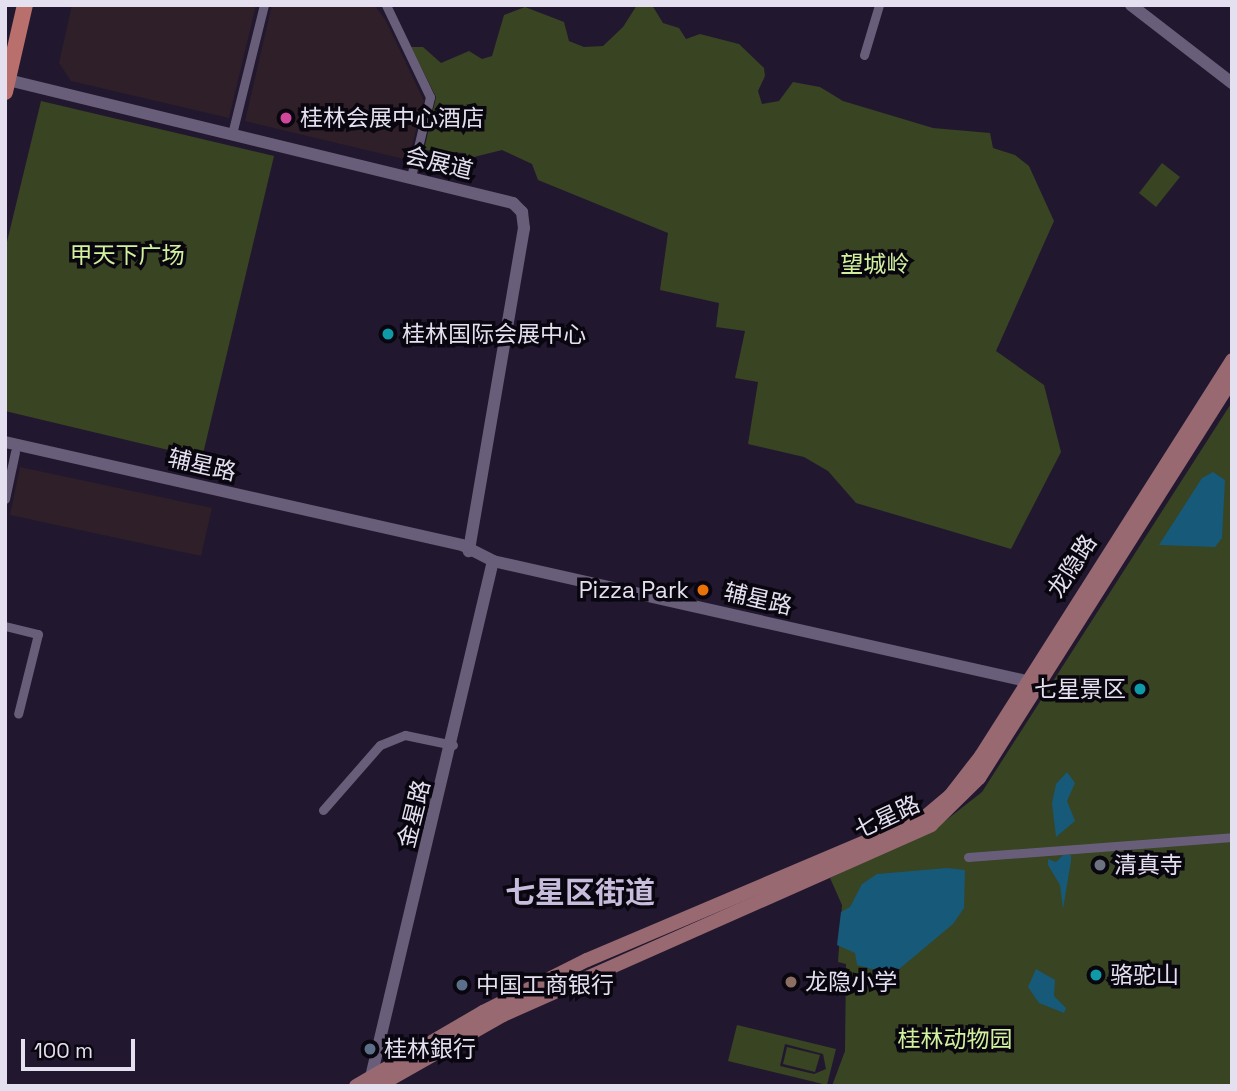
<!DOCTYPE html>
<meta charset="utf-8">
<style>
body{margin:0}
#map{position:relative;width:1237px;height:1091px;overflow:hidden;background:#21182f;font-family:"Space Grotesk","Noto Sans SC",sans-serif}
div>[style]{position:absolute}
.commercial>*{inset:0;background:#2f1f28}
.green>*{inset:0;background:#384422}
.water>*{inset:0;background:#175979}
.street>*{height:9px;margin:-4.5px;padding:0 4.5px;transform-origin:4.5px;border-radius:4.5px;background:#685e79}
.secondary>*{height:12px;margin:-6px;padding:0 6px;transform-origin:6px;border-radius:6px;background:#685e79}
.primary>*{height:14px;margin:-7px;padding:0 7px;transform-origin:7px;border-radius:7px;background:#996971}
.highway>*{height:16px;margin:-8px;padding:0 8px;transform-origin:8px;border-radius:8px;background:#b9706c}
.dots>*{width:19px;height:19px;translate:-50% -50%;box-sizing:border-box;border:4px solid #09060f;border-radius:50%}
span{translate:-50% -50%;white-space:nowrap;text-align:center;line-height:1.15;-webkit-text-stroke:7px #09060f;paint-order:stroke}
.poi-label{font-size:23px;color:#e5e0ef}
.left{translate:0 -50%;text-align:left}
.right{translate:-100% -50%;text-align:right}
.street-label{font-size:23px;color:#e5e0ef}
.park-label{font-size:23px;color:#d1f19d}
.district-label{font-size:30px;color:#c7bcdb;font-weight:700}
.frame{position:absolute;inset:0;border:7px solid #e5e0ef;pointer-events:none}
.scale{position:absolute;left:21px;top:1039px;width:114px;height:32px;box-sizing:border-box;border:4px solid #e5e0ef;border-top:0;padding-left:9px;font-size:21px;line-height:24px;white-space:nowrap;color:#e5e0ef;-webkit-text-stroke:5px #09060f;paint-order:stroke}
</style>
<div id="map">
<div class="commercial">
<div style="clip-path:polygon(72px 5px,256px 5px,229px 118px,71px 81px,59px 63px)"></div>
<div style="clip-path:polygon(272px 5px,374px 5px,385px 19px,424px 101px,408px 160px,245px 121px)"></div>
<div style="clip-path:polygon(20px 467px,212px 508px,201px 556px,10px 515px)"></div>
</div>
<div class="green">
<div style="clip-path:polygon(637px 5px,652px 5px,663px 23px,679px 28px,686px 39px,700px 34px,739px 44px,764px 68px,765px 76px,758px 91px,762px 104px,779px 101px,793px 82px,820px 87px,843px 101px,933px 128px,990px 133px,993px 148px,1015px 155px,1029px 166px,1054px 221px,996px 351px,1044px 385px,1061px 452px,1011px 549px,856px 503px,828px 471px,804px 457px,748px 444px,758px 382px,735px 378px,745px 331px,716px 327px,719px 303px,660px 290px,668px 233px,538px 180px,532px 164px,502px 150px,470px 158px,463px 153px,424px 150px,436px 97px,411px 47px,423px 47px,441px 63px,469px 51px,482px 59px,492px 56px,504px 15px,525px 7px,564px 22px,569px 41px,584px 47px,603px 46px,623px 27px)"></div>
<div style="clip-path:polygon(41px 101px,274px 156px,202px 458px,5px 411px,5px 250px)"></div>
<div style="clip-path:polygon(1162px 163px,1180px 177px,1156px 207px,1139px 193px)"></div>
<div style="clip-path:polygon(1232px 402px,1232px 1086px,832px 1086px,845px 1051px,846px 964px,838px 962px,842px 905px,830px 878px,936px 828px,982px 792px)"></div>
<div style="clip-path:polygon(evenodd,737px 1025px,836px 1049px,827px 1085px,728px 1061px,737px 1025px,785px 1044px,823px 1054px,826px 1069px,814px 1074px,780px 1066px,785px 1044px)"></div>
<div style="clip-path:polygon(787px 1047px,820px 1055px,815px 1072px,783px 1064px)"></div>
</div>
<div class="water">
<div style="clip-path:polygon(1213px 472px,1225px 480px,1222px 538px,1215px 547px,1159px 545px,1202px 478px)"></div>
<div style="clip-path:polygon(1067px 772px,1075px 783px,1067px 801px,1075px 821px,1056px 837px,1052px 803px,1056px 784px)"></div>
<div style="clip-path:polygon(1063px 855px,1071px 855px,1071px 861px,1063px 909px,1060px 885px,1048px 865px,1048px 859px,1056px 862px)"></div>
<div style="clip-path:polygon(947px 868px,965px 870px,964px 908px,953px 924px,898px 970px,879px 971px,857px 965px,855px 953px,837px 945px,841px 912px,850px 907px,862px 884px,877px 874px)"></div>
<div style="clip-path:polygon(1036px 969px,1055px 980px,1054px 996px,1066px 1008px,1064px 1013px,1039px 1003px,1028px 987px)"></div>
</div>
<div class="street">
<div style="left:386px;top:5px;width:102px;rotate:64.4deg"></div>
<div style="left:430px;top:97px;width:82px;rotate:103.4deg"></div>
<div style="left:864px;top:55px;width:52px;rotate:-73.3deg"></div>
<div style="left:232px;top:134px;width:133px;rotate:-76.1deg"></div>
<div style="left:5px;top:499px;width:48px;rotate:-78deg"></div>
<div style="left:5px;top:626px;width:34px;rotate:14deg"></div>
<div style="left:38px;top:634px;width:82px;rotate:104deg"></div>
<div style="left:323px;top:810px;width:86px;rotate:-48.8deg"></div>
<div style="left:380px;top:745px;width:27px;rotate:-22deg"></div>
<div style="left:405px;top:735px;width:49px;rotate:11.8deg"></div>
<div style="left:968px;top:857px;width:265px;rotate:-4.3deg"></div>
</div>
<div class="secondary">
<div style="left:1131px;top:5px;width:128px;rotate:37.7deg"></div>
<div style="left:8px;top:80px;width:520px;rotate:13.69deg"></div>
<div style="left:513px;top:203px;width:13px;rotate:45deg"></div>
<div style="left:522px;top:212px;width:16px;rotate:83deg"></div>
<div style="left:524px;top:228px;width:328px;rotate:99.7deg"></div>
<div style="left:5px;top:442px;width:468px;rotate:12.7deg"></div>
<div style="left:462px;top:545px;width:35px;rotate:27deg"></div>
<div style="left:493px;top:561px;width:556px;rotate:12.69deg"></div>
<div style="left:373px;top:1081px;width:4px;rotate:-117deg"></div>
<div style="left:371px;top:1077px;width:530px;rotate:-76.7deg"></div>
</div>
<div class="primary">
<div style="left:356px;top:1086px;width:147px;rotate:-30.2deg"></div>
<div style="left:483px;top:1012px;width:116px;rotate:-26.6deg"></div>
<div style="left:587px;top:960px;width:368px;rotate:-23deg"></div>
<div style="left:926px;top:816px;width:31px;rotate:-40deg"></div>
<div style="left:950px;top:796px;width:51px;rotate:-52.2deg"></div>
<div style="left:981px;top:756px;width:469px;rotate:-57.6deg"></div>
<div style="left:378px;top:1086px;width:144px;rotate:-29.6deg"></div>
<div style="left:503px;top:1015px;width:468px;rotate:-23.9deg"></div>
<div style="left:931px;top:825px;width:67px;rotate:-44.4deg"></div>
<div style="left:979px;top:778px;width:472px;rotate:-57.6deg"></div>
</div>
<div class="highway">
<div style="left:5px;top:92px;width:89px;rotate:-77.1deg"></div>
</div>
<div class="dots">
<div style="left:286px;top:118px;background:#d1479c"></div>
<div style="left:388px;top:334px;background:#0f9aa8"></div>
<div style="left:703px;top:590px;background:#e8710a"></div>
<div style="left:1140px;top:689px;background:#0f9aa8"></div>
<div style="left:1100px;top:865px;background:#6b7280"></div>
<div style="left:1096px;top:975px;background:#0f9aa8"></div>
<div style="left:791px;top:982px;background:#8d6e63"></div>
<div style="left:462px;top:985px;background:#5c6f8a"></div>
<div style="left:370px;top:1049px;background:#5c6f8a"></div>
</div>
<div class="poi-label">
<span class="left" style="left:300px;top:118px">桂林会展中心酒店</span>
<span class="left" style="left:402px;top:334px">桂林国际会展中心</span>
<span class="right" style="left:689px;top:590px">Pizza Park</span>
<span class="right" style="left:1126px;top:689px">七星景区</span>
<span class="left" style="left:1114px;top:865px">清真寺</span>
<span class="left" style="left:1110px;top:975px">骆驼山</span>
<span class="left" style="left:805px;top:982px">龙隐小学</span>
<span class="left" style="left:476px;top:985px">中国工商银行</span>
<span class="left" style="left:384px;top:1049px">桂林銀行</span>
</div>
<div class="street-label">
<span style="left:439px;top:163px;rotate:14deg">会展道</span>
<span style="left:202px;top:465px;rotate:13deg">辅星路</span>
<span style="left:1072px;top:566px;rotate:-57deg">龙隐路</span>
<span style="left:758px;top:599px;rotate:13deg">辅星路</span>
<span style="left:414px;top:814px;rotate:-76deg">金星路</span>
<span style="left:887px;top:817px;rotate:-25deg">七星路</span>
</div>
<div class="park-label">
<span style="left:127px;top:255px">甲天下广场</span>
<span style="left:875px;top:264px">望城岭</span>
<span style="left:955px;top:1039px">桂林动物园</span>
</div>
<div class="district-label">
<span style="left:580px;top:893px">七星区街道</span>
</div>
<div class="frame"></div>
<div class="scale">100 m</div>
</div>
